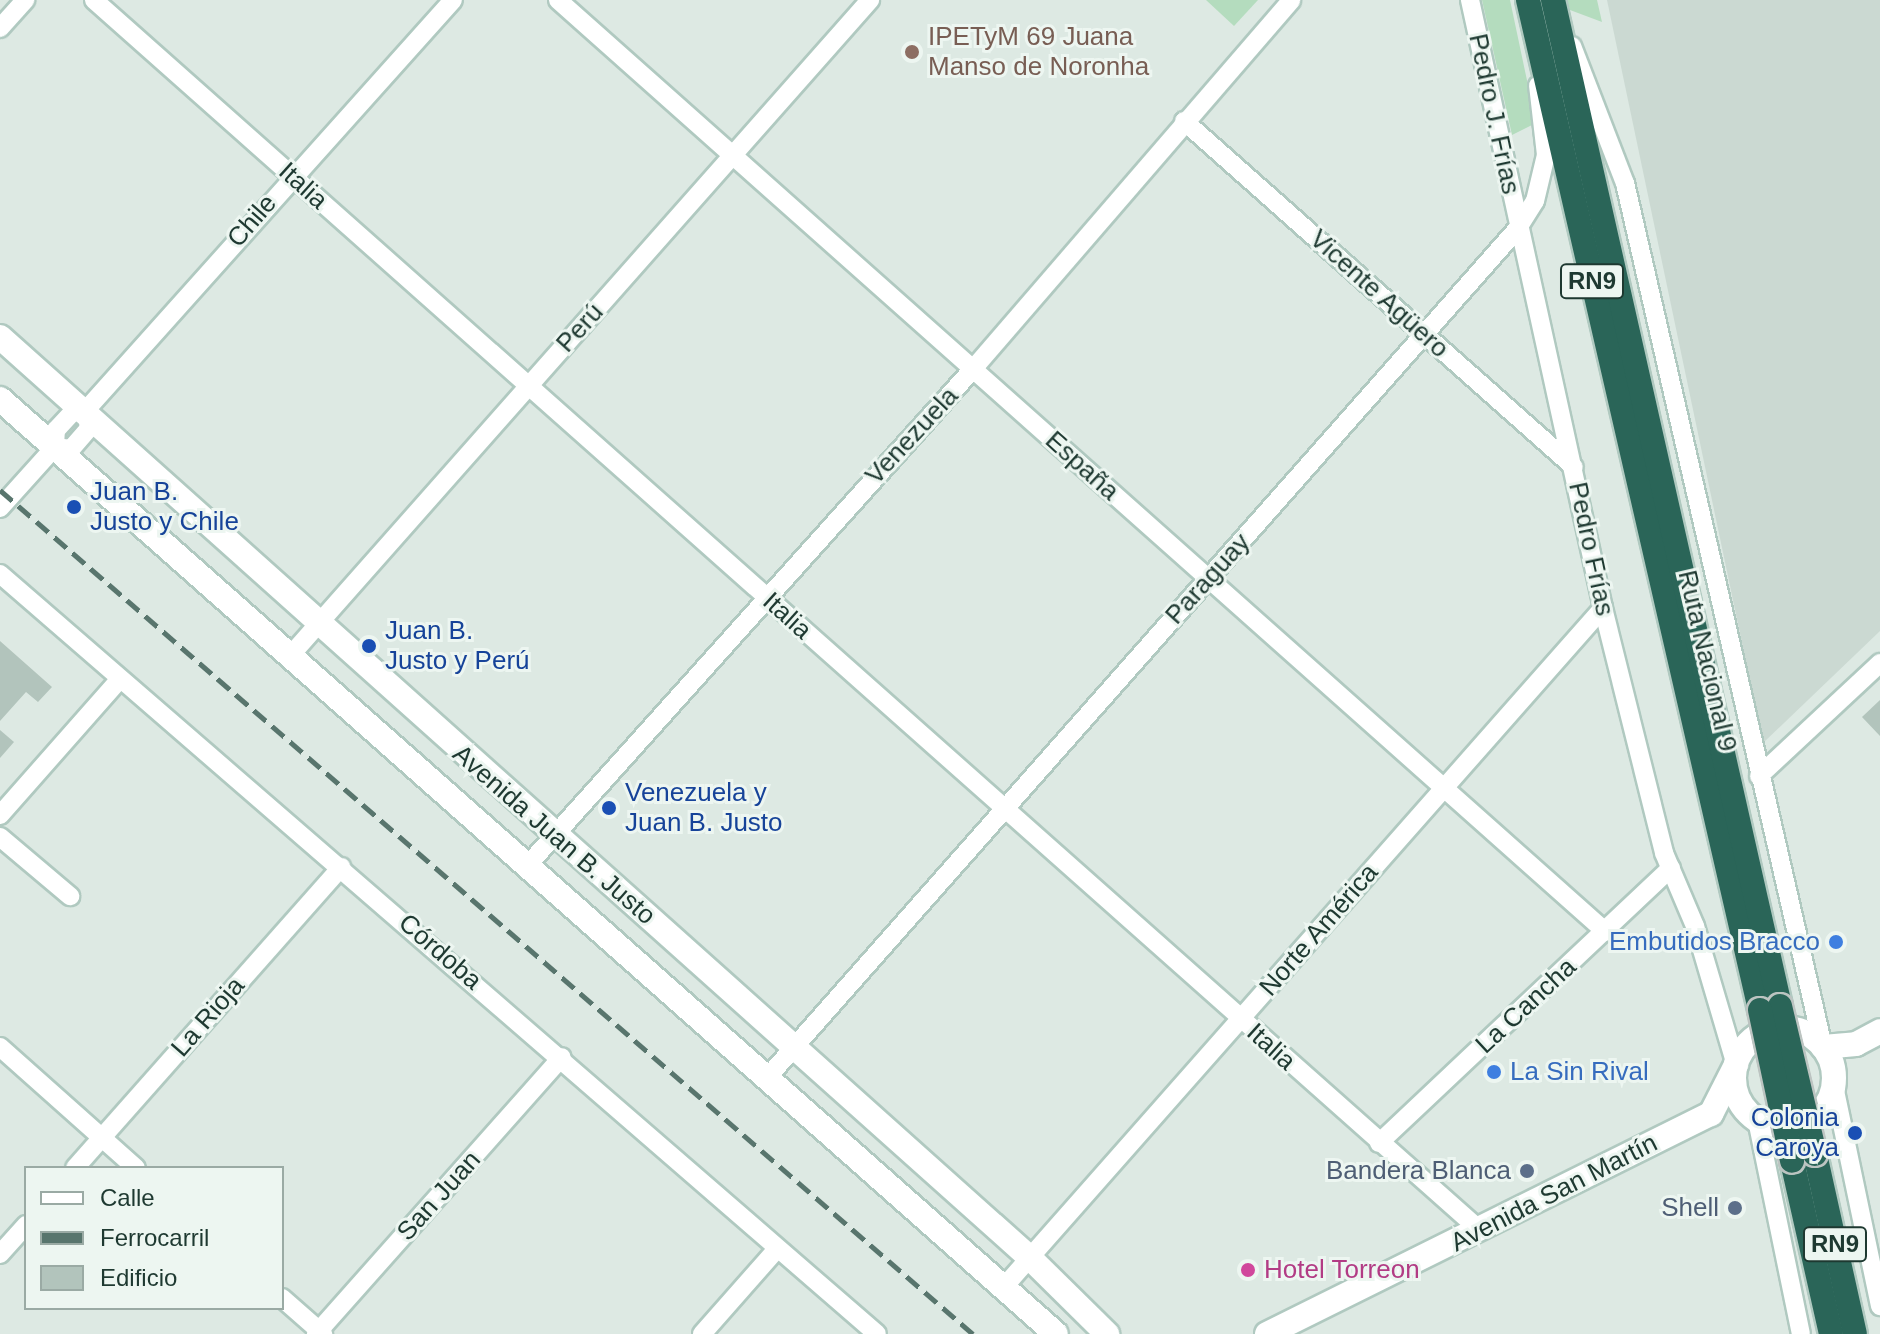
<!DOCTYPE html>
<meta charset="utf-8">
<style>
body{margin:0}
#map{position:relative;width:1880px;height:1334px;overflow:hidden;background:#dde9e3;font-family:Arial,sans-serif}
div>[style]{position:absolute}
.built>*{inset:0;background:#cbd9d2}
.green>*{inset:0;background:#b4dcbe}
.building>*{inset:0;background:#b2c4bc}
.roads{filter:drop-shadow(2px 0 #b0c9c0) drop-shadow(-2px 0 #b0c9c0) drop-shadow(0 2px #b0c9c0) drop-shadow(0 -2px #b0c9c0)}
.street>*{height:18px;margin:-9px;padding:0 9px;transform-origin:9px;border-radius:9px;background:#fff}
.secondary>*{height:24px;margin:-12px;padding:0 12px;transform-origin:12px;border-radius:12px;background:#fff}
.secondary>.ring{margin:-12px;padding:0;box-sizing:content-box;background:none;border:24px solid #fff;border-radius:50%}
.highway>*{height:24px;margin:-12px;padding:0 12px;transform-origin:12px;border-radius:12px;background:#2a6558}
.rail>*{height:5px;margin-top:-2.5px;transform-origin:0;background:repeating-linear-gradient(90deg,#58756d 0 16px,transparent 0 24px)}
.bridges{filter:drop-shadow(2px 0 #bcc4c1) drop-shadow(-2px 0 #bcc4c1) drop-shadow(0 2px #bcc4c1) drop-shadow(0 -2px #bcc4c1)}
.highway-bridge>*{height:24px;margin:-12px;padding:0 12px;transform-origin:12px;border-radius:12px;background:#2a6558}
.dots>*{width:22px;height:22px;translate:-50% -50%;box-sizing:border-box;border:4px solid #edf6f1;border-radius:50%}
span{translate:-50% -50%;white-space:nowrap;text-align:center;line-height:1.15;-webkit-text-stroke:6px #edf6f1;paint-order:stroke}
.shield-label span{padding:2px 6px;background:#edf6f1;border:2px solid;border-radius:6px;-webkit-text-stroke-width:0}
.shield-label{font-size:24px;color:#1e3931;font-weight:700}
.education-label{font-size:26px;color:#785e54}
.left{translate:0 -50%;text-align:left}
.street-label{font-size:26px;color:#1e3931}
.transit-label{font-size:26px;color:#164399}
.right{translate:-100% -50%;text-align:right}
.shop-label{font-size:26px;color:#366cbe}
.service-label{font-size:26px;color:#4e5e75}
.hotel-label{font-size:26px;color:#b23c85}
.legend{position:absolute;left:24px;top:1166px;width:260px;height:144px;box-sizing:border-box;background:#edf6f1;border:2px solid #9aaaa4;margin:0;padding:10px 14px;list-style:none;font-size:24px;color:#1e3931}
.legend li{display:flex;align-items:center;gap:16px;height:40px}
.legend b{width:40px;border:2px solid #9aaaa4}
</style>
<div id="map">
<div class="built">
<div style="clip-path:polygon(1607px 0,1880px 0,1880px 631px,1763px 743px)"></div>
</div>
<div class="green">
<div style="clip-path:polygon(1206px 0,1258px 0,1234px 26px)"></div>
<div style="clip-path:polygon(1482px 0,1510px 0,1536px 123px,1512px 135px)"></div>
<div style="clip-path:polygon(1567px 0,1597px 0,1602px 22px,1570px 10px)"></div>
</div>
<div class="building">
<div style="clip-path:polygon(0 641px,52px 687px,38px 702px,26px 692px,0 721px)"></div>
<div style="clip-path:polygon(1880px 700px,1880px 736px,1862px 717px)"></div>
<div style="clip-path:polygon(0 730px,14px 742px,0 758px)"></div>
</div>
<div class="roads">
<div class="street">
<div style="left:94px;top:0;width:1854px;rotate:41.59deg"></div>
<div style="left:558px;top:0;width:1402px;rotate:41.65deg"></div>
<div style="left:1470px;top:0;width:622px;rotate:77.66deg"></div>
<div style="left:1603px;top:608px;width:252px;rotate:76deg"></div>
<div style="left:1664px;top:853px;width:79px;rotate:67deg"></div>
<div style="left:1695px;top:926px;width:145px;rotate:73.6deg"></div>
<div style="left:0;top:28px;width:38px;rotate:-48deg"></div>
<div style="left:1572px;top:46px;width:147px;rotate:68.9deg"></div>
<div style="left:1625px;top:183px;width:886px;rotate:77.09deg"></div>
<div style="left:1184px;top:121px;width:521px;rotate:41.58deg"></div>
<div style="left:55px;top:447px;width:16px;rotate:7deg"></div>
<div style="left:71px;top:449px;width:28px;rotate:-49deg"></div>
<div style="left:89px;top:428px;width:18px;rotate:-99deg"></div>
<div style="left:0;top:508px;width:82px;rotate:-48deg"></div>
<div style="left:55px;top:447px;width:17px;rotate:-87deg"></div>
<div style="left:56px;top:430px;width:23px;rotate:-47deg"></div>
<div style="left:72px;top:413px;width:14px;rotate:-12deg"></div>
<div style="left:86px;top:410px;width:550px;rotate:-48.17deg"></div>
<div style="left:0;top:574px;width:1160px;rotate:40.91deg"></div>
<div style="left:290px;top:656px;width:876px;rotate:-48.52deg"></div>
<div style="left:1759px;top:776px;width:166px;rotate:-43deg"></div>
<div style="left:0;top:815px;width:181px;rotate:-48.6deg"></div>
<div style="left:0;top:837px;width:92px;rotate:40.1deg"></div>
<div style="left:527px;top:866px;width:668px;rotate:-48.1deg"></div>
<div style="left:973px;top:369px;width:487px;rotate:-49.2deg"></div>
<div style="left:0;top:1047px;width:182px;rotate:41.7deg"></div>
<div style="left:766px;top:1079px;width:1136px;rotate:-48.53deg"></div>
<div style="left:1518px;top:228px;width:32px;rotate:-58deg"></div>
<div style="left:1535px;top:201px;width:47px;rotate:-76.6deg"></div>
<div style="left:1546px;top:155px;width:70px;rotate:-96.5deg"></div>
<div style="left:1833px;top:1081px;width:230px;rotate:78.2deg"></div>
<div style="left:1757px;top:1120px;width:218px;rotate:78.4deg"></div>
<div style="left:1379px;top:1143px;width:401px;rotate:-43.3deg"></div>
<div style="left:75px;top:1168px;width:402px;rotate:-48.5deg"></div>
<div style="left:0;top:1254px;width:39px;rotate:-48deg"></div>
<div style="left:1003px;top:1288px;width:907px;rotate:-48.58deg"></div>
<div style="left:282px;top:1298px;width:55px;rotate:41.3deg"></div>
<div style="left:316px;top:1334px;width:370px;rotate:-48.4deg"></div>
<div style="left:702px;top:1334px;width:113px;rotate:-48.6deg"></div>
</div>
<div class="secondary">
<div style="left:0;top:337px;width:1380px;rotate:41.8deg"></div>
<div style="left:1029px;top:1257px;width:110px;rotate:44.6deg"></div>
<div style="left:0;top:399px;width:1410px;rotate:41.52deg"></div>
<div class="ring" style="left:1734px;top:1028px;width:76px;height:76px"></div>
<div style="left:1823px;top:1047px;width:33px;rotate:-5deg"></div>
<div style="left:1856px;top:1044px;width:27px;rotate:-28deg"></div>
<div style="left:1267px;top:1334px;width:496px;rotate:-26.4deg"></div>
<div style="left:1711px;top:1114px;width:55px;rotate:-63deg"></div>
</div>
<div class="highway">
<div style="left:1528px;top:0;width:1036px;rotate:77.06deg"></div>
<div style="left:1553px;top:0;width:1031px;rotate:77.28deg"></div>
<div style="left:1815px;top:1154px;width:184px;rotate:77.5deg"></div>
<div style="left:1792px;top:1161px;width:177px;rotate:77.3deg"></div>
</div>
</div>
<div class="rail">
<div style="left:0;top:490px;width:1288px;rotate:40.94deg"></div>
</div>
<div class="bridges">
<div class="highway-bridge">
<div style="left:1780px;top:1006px;width:152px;rotate:76.7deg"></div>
<div style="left:1760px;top:1010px;width:154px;rotate:78deg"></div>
</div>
</div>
<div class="dots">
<div style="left:912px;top:52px;background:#8d6e63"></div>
<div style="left:74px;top:507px;background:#1a4fb4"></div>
<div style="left:369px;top:646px;background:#1a4fb4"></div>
<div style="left:609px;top:808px;background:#1a4fb4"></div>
<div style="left:1836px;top:942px;background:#3f7fe0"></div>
<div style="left:1494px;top:1072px;background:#3f7fe0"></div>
<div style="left:1855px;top:1133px;background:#1a4fb4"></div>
<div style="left:1527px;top:1171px;background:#5c6f8a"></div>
<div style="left:1735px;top:1208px;background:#5c6f8a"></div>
<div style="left:1248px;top:1270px;background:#d1479c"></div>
</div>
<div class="shield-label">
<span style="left:1592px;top:281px">RN9</span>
<span style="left:1835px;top:1244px">RN9</span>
</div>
<div class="education-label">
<span class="left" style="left:928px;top:52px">IPETyM 69 Juana<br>Manso de Noronha</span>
</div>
<div class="street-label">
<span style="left:1494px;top:114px;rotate:78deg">Pedro J. Frías</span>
<span style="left:303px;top:186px;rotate:42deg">Italia</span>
<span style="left:252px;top:221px;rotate:-49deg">Chile</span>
<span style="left:1379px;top:294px;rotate:42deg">Vicente Agüero</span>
<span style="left:580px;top:328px;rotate:-48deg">Perú</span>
<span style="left:912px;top:436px;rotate:-47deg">Venezuela</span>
<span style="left:1082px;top:466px;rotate:42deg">España</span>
<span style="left:1591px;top:549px;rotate:78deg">Pedro Frías</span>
<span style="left:1208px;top:579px;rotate:-48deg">Paraguay</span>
<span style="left:787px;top:616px;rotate:42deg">Italia</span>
<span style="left:1707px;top:661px;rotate:77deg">Ruta Nacional 9</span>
<span style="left:554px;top:835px;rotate:41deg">Avenida Juan B. Justo</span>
<span style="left:1319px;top:930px;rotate:-49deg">Norte América</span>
<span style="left:440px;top:952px;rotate:41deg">Córdoba</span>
<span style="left:1526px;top:1006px;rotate:-43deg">La Cancha</span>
<span style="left:208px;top:1017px;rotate:-49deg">La Rioja</span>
<span style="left:1271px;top:1047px;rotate:42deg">Italia</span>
<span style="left:1554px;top:1193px;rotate:-27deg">Avenida San Martín</span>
<span style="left:439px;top:1196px;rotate:-48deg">San Juan</span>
</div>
<div class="transit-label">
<span class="left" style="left:90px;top:507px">Juan B.<br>Justo y Chile</span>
<span class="left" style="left:385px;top:646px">Juan B.<br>Justo y Perú</span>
<span class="left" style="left:625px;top:808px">Venezuela y<br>Juan B. Justo</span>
<span class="right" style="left:1839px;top:1133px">Colonia<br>Caroya</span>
</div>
<div class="shop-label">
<span class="right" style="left:1820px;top:942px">Embutidos Bracco</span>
<span class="left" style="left:1510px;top:1072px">La Sin Rival</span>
</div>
<div class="service-label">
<span class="right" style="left:1511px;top:1171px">Bandera Blanca</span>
<span class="right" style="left:1719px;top:1208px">Shell</span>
</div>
<div class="hotel-label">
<span class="left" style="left:1264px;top:1270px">Hotel Torreon</span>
</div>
<ul class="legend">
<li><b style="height:10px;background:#fff"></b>Calle</li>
<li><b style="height:10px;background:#58756d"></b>Ferrocarril</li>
<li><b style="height:22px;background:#b2c4bc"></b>Edificio</li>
</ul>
</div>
